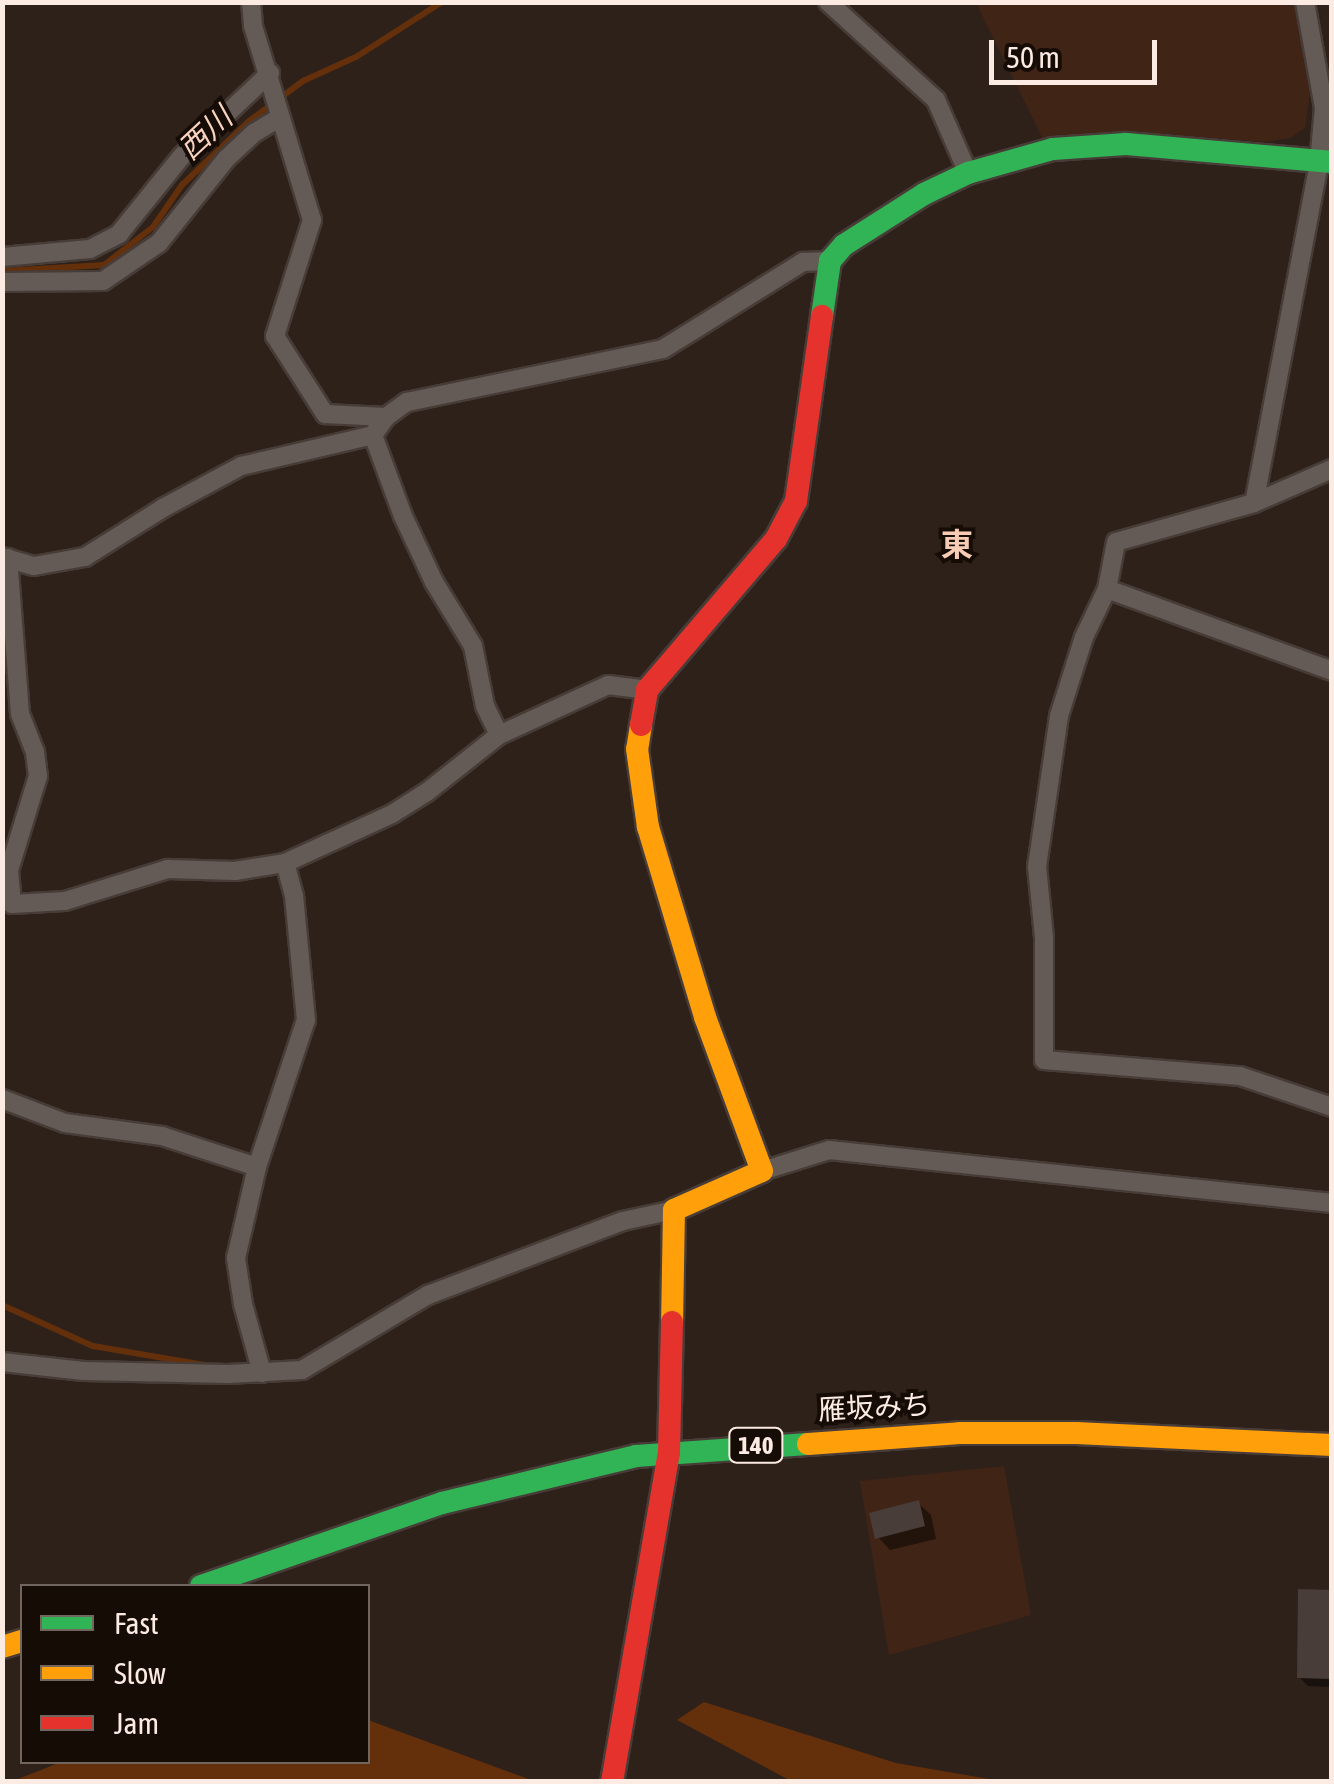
<!DOCTYPE html>
<meta charset="utf-8">
<style>
body{margin:0}
#map{position:relative;width:1334px;height:1784px;overflow:hidden;background:#2e211a;font-family:"Asap Condensed","Noto Sans JP",sans-serif}
div>[style]{position:absolute}
.built>*{inset:0;background:#402416}
.water>*{inset:0;background:#642f0b}
.shadow>*{inset:0;background:#0007}
.stream>*{height:6px;margin:-3px;padding:0 3px;transform-origin:3px;border-radius:3px;background:#642f0b}
.building>*{inset:0;background:#483d38}
.roads{filter:drop-shadow(2px 0 #473c37) drop-shadow(-2px 0 #473c37) drop-shadow(0 2px #473c37) drop-shadow(0 -2px #473c37)}
.street>*{height:18px;margin:-9px;padding:0 9px;transform-origin:9px;border-radius:9px;background:#655b56}
.fast>*{height:22px;margin:-11px;padding:0 11px;transform-origin:11px;border-radius:11px;background:#30b455}
.slow>*{height:22px;margin:-11px;padding:0 11px;transform-origin:11px;border-radius:11px;background:#ff9f0a}
.jam>*{height:22px;margin:-11px;padding:0 11px;transform-origin:11px;border-radius:11px;background:#e5322d}
span{translate:-50% -50%;white-space:nowrap;text-align:center;line-height:1.15;-webkit-text-stroke:8px #160c06;paint-order:stroke}
.shield-label span{padding:2px 8px;background:#160c06;border:2px solid;border-radius:8px;-webkit-text-stroke-width:0}
.shield-label{font-size:25px;color:#fcebe3;font-weight:700}
.street-label{font-size:28px;color:#fcebe3}
.water-label{font-size:30px;color:#f8d3bf;font-style:italic}
.quarter-label{font-size:32px;color:#f8ccb4;font-weight:700}
.frame{position:absolute;inset:0;border:5px solid #fcebe3;pointer-events:none}
.legend{position:absolute;left:20px;top:1584px;width:350px;height:180px;box-sizing:border-box;background:#160c06;border:2px solid #72655e;margin:0;padding:12px 18px;list-style:none;font-size:30px;color:#fcebe3}
.legend li{display:flex;align-items:center;gap:20px;height:50px}
.legend b{width:50px;border:2px solid #72655e}
.scale{position:absolute;left:989px;top:40px;width:168px;height:45px;box-sizing:border-box;border:5px solid #fcebe3;border-top:0;padding-left:12px;font-size:30px;line-height:35px;white-space:nowrap;color:#fcebe3;-webkit-text-stroke:8px #160c06;paint-order:stroke}
</style>
<div id="map">
<div class="built">
<div style="clip-path:polygon(976px 3px,1295px 3px,1311px 84px,1305px 128px,1290px 138px,1265px 142px,1156px 134px,1043px 139px)"></div>
<div style="clip-path:polygon(1004px 1466px,1031px 1615px,889px 1655px,860px 1481px)"></div>
</div>
<div class="water">
<div style="clip-path:polygon(704px 1702px,896px 1763px,1001px 1781px,791px 1781px,677px 1720px)"></div>
<div style="clip-path:polygon(368px 1720px,534px 1781px,13px 1781px,61px 1762px,368px 1762px)"></div>
</div>
<div class="shadow">
<div style="clip-path:polygon(918px 1503px,931px 1515px,936px 1539px,890px 1550px,878px 1537px)"></div>
<div style="clip-path:polygon(1332px 1592px,1332px 1687px,1308px 1686px,1299px 1677px)"></div>
</div>
<div class="stream">
<div style="left:2px;top:271px;width:102px;rotate:-3.4deg"></div>
<div style="left:104px;top:265px;width:62px;rotate:-37.8deg"></div>
<div style="left:153px;top:227px;width:51px;rotate:-55.4deg"></div>
<div style="left:182px;top:185px;width:91px;rotate:-43.7deg"></div>
<div style="left:248px;top:122px;width:69px;rotate:-36.7deg"></div>
<div style="left:303px;top:81px;width:58px;rotate:-24.4deg"></div>
<div style="left:356px;top:57px;width:102px;rotate:-32.6deg"></div>
<div style="left:2px;top:1305px;width:100px;rotate:24.3deg"></div>
<div style="left:93px;top:1346px;width:113px;rotate:9.7deg"></div>
</div>
<div class="building">
<div style="clip-path:polygon(919px 1500px,925px 1526px,875px 1539px,869px 1513px)"></div>
<div style="clip-path:polygon(1298px 1589px,1332px 1590px,1332px 1679px,1297px 1678px)"></div>
</div>
<div class="roads">
<div class="street">
<div style="left:251px;top:2px;width:24px;rotate:85deg"></div>
<div style="left:253px;top:26px;width:203px;rotate:73.1deg"></div>
<div style="left:312px;top:220px;width:122px;rotate:107.7deg"></div>
<div style="left:275px;top:336px;width:93px;rotate:57.3deg"></div>
<div style="left:325px;top:414px;width:61px;rotate:2.8deg"></div>
<div style="left:828px;top:2px;width:146px;rotate:42.2deg"></div>
<div style="left:936px;top:100px;width:80px;rotate:66.3deg"></div>
<div style="left:1305px;top:2px;width:108px;rotate:79.8deg"></div>
<div style="left:1324px;top:108px;width:55px;rotate:95.2deg"></div>
<div style="left:1319px;top:163px;width:346px;rotate:100.8deg"></div>
<div style="left:1254px;top:503px;width:143px;rotate:164.2deg"></div>
<div style="left:1116px;top:542px;width:48px;rotate:100.8deg"></div>
<div style="left:1107px;top:589px;width:53px;rotate:115.6deg"></div>
<div style="left:1084px;top:637px;width:83px;rotate:107.6deg"></div>
<div style="left:1059px;top:716px;width:152px;rotate:98.3deg"></div>
<div style="left:1037px;top:866px;width:72px;rotate:84.4deg"></div>
<div style="left:1044px;top:938px;width:122px;rotate:90deg"></div>
<div style="left:1044px;top:1060px;width:197px;rotate:4.7deg"></div>
<div style="left:1240px;top:1076px;width:97px;rotate:18.6deg"></div>
<div style="left:2px;top:257px;width:88px;rotate:-5.2deg"></div>
<div style="left:90px;top:249px;width:33px;rotate:-27deg"></div>
<div style="left:119px;top:234px;width:100px;rotate:-51.1deg"></div>
<div style="left:182px;top:156px;width:121px;rotate:-43.3deg"></div>
<div style="left:2px;top:282px;width:101px;rotate:-0.6deg"></div>
<div style="left:103px;top:281px;width:68px;rotate:-34.2deg"></div>
<div style="left:159px;top:243px;width:107px;rotate:-51.4deg"></div>
<div style="left:226px;top:159px;width:38px;rotate:-43deg"></div>
<div style="left:254px;top:133px;width:31px;rotate:-31deg"></div>
<div style="left:373px;top:435px;width:86px;rotate:69.7deg"></div>
<div style="left:403px;top:516px;width:73px;rotate:64.8deg"></div>
<div style="left:434px;top:582px;width:75px;rotate:58.6deg"></div>
<div style="left:473px;top:646px;width:61px;rotate:78.7deg"></div>
<div style="left:485px;top:706px;width:32px;rotate:64deg"></div>
<div style="left:1254px;top:503px;width:85px;rotate:-23.6deg"></div>
<div style="left:2px;top:557px;width:33px;rotate:16deg"></div>
<div style="left:34px;top:566px;width:52px;rotate:-10deg"></div>
<div style="left:85px;top:557px;width:92px;rotate:-32.1deg"></div>
<div style="left:163px;top:508px;width:89px;rotate:-28.3deg"></div>
<div style="left:241px;top:466px;width:136px;rotate:-13.2deg"></div>
<div style="left:373px;top:435px;width:22px;rotate:-54deg"></div>
<div style="left:386px;top:417px;width:26px;rotate:-36deg"></div>
<div style="left:407px;top:402px;width:261px;rotate:-11.7deg"></div>
<div style="left:663px;top:349px;width:165px;rotate:-31.9deg"></div>
<div style="left:803px;top:262px;width:27px;rotate:-2deg"></div>
<div style="left:8px;top:558px;width:156px;rotate:85.6deg"></div>
<div style="left:20px;top:714px;width:41px;rotate:68.5deg"></div>
<div style="left:35px;top:752px;width:24px;rotate:83deg"></div>
<div style="left:38px;top:776px;width:98px;rotate:107.1deg"></div>
<div style="left:9px;top:870px;width:34px;rotate:85deg"></div>
<div style="left:12px;top:904px;width:53px;rotate:-3.2deg"></div>
<div style="left:65px;top:901px;width:108px;rotate:-17.3deg"></div>
<div style="left:168px;top:869px;width:67px;rotate:1.7deg"></div>
<div style="left:235px;top:871px;width:51px;rotate:-9.1deg"></div>
<div style="left:285px;top:863px;width:118px;rotate:-24.6deg"></div>
<div style="left:392px;top:814px;width:41px;rotate:-32.2deg"></div>
<div style="left:427px;top:792px;width:92px;rotate:-38.4deg"></div>
<div style="left:499px;top:735px;width:120px;rotate:-24.6deg"></div>
<div style="left:608px;top:685px;width:39px;rotate:7deg"></div>
<div style="left:1107px;top:589px;width:239px;rotate:20deg"></div>
<div style="left:2px;top:1099px;width:67px;rotate:20.9deg"></div>
<div style="left:65px;top:1123px;width:98px;rotate:7.6deg"></div>
<div style="left:162px;top:1136px;width:100px;rotate:18.1deg"></div>
<div style="left:762px;top:1171px;width:70px;rotate:-17.4deg"></div>
<div style="left:829px;top:1150px;width:506px;rotate:6.01deg"></div>
<div style="left:2px;top:1362px;width:82px;rotate:6.3deg"></div>
<div style="left:84px;top:1371px;width:144px;rotate:1.2deg"></div>
<div style="left:228px;top:1374px;width:74px;rotate:-3.1deg"></div>
<div style="left:302px;top:1370px;width:147px;rotate:-30.8deg"></div>
<div style="left:428px;top:1295px;width:209px;rotate:-20.8deg"></div>
<div style="left:623px;top:1221px;width:52px;rotate:-12.2deg"></div>
<div style="left:262px;top:1373px;width:72px;rotate:-105.4deg"></div>
<div style="left:243px;top:1304px;width:47px;rotate:-98.7deg"></div>
<div style="left:236px;top:1258px;width:93px;rotate:-77deg"></div>
<div style="left:257px;top:1167px;width:155px;rotate:-71.6deg"></div>
<div style="left:306px;top:1020px;width:125px;rotate:-95.5deg"></div>
<div style="left:294px;top:896px;width:34px;rotate:-105deg"></div>
</div>
<div class="fast">
<div style="left:822px;top:316px;width:56px;rotate:-81.7deg"></div>
<div style="left:830px;top:261px;width:21px;rotate:-49deg"></div>
<div style="left:844px;top:245px;width:95px;rotate:-32.5deg"></div>
<div style="left:924px;top:194px;width:49px;rotate:-25.5deg"></div>
<div style="left:968px;top:173px;width:88px;rotate:-15.8deg"></div>
<div style="left:1053px;top:149px;width:73px;rotate:-3.9deg"></div>
<div style="left:1126px;top:144px;width:207px;rotate:5deg"></div>
<div style="left:201px;top:1586px;width:255px;rotate:-19deg"></div>
<div style="left:442px;top:1503px;width:200px;rotate:-13.6deg"></div>
<div style="left:636px;top:1456px;width:172px;rotate:-4deg"></div>
</div>
<div class="slow">
<div style="left:641px;top:725px;width:24px;rotate:99deg"></div>
<div style="left:637px;top:749px;width:79px;rotate:82deg"></div>
<div style="left:648px;top:827px;width:198px;rotate:73.3deg"></div>
<div style="left:705px;top:1017px;width:164px;rotate:69.7deg"></div>
<div style="left:762px;top:1171px;width:96px;rotate:156.1deg"></div>
<div style="left:674px;top:1210px;width:112px;rotate:91deg"></div>
<div style="left:808px;top:1444px;width:152px;rotate:-4.1deg"></div>
<div style="left:960px;top:1433px;width:116px"></div>
<div style="left:1076px;top:1433px;width:256px;rotate:2.7deg"></div>
<div style="left:2px;top:1647px;width:21px;rotate:-17deg"></div>
</div>
<div class="jam">
<div style="left:641px;top:725px;width:36px;rotate:-80deg"></div>
<div style="left:647px;top:690px;width:199px;rotate:-49.5deg"></div>
<div style="left:776px;top:539px;width:43px;rotate:-62.2deg"></div>
<div style="left:796px;top:501px;width:187px;rotate:-82deg"></div>
<div style="left:612px;top:1782px;width:334px;rotate:-80.2deg"></div>
<div style="left:669px;top:1453px;width:131px;rotate:-88.7deg"></div>
</div>
</div>
<div class="shield-label">
<span style="left:756px;top:1445px">140</span>
</div>
<div class="street-label">
<span style="left:874px;top:1407px;rotate:-3deg">雁坂みち</span>
</div>
<div class="water-label">
<span style="left:205px;top:133px;rotate:-43deg">西川</span>
</div>
<div class="quarter-label">
<span style="left:957px;top:545px">東</span>
</div>
<div class="frame"></div>
<ul class="legend">
<li><b style="height:12px;background:#30b455"></b>Fast</li>
<li><b style="height:12px;background:#ff9f0a"></b>Slow</li>
<li><b style="height:12px;background:#e5322d"></b>Jam</li>
</ul>
<div class="scale">50 m</div>
</div>
